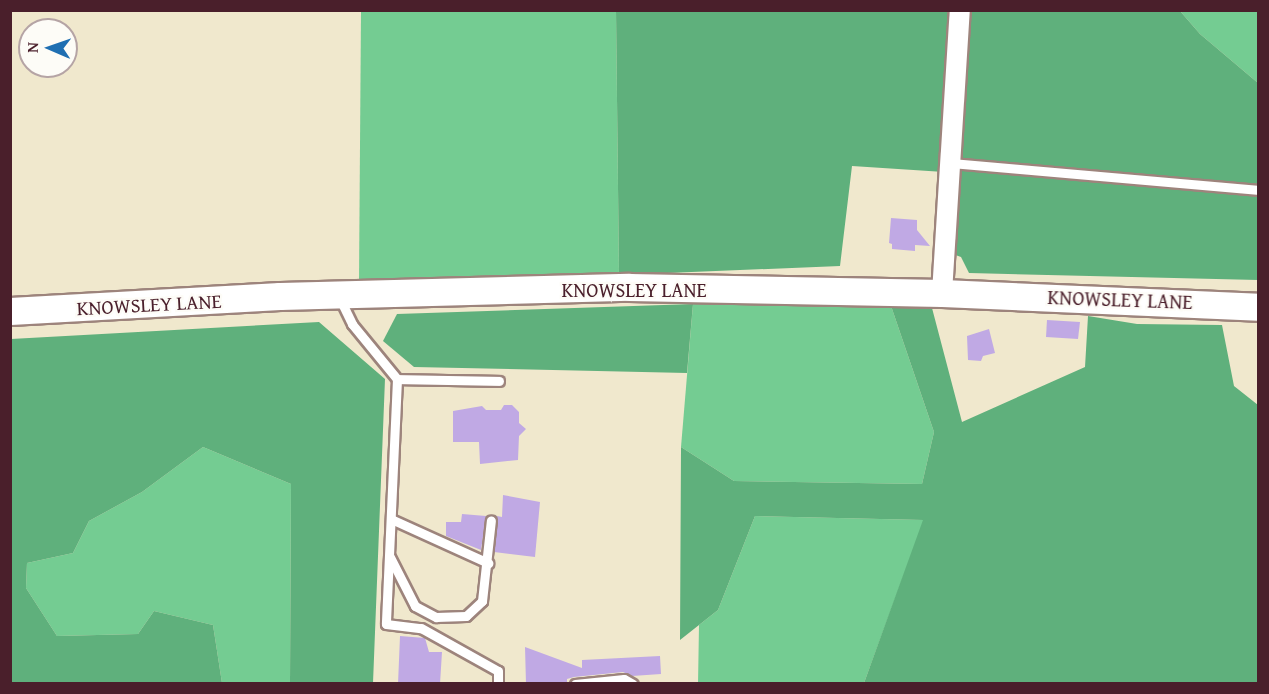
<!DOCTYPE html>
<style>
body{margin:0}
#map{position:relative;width:1269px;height:694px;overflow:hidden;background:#f0e8cd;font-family:"Gentium Book Plus",serif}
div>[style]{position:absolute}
.green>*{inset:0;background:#74cc92}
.forest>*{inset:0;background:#5fb07c}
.building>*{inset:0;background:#c0a9e4}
.roads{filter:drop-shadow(2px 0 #9d847c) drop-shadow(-2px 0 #9d847c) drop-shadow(0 2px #9d847c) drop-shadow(0 -2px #9d847c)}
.lane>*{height:9px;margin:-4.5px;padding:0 4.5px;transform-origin:4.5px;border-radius:4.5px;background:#fff}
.street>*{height:20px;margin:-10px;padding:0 10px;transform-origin:10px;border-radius:10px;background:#fff}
.secondary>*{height:27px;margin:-13.5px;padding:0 13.5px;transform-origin:13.5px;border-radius:13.5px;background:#fff}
span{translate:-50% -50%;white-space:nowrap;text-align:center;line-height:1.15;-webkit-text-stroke:4.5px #fdfcf7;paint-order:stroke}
.street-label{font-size:20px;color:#4a1f2b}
.frame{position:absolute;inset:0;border:12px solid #4a1f2b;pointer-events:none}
.north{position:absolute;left:18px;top:18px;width:60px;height:60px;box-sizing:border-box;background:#fdfcf7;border:2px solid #b5a4a5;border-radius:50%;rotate:272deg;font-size:16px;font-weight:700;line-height:24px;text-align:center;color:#4a1f2b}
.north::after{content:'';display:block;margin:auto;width:21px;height:27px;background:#1f6fb2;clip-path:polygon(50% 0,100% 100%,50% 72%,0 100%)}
</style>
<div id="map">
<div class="green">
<div style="clip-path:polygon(361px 11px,616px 11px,619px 275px,359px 281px)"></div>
<div style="clip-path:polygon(1180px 11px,1258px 11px,1258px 83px,1200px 34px)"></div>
<div style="clip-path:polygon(890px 303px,934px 432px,922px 484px,734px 481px,681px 447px,693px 304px)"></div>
<div style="clip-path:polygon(203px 447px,291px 484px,290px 683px,222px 683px,213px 625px,154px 611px,138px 634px,57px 636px,26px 588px,27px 563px,73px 553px,89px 521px,142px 492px)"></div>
<div style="clip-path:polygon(755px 516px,924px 520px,864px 683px,698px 684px,699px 625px,718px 610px)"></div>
</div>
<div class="forest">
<div style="clip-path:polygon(616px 11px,956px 11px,944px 172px,852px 166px,840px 266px,619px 275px)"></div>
<div style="clip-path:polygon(966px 11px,1180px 11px,1200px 34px,1258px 83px,1258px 280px,969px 273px,961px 257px,947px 252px)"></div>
<div style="clip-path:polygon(890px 303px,932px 308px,962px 422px,1085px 367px,1088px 316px,1137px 324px,1222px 325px,1234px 386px,1258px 405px,1258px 683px,864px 683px,923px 520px,755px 516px,718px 610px,680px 640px,681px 447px,734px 481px,922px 484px,934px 432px)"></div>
<div style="clip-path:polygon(693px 304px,687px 373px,414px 367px,383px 341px,397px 314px)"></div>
<div style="clip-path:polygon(319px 322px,385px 379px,373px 683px,290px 683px,291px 484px,203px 447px,142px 492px,89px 521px,73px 553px,27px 563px,26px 588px,57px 636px,138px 634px,154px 611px,213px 625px,222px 683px,11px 683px,11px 339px)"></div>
</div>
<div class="building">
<div style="clip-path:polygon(891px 218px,917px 220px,917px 230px,930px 246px,915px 245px,915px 251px,892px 249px,892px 244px,889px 243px)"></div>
<div style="clip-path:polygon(1047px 320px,1080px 322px,1078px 339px,1046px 337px)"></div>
<div style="clip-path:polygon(989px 329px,995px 353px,983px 356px,981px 361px,968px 360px,967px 336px)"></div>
<div style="clip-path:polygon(504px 405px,512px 405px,519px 412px,519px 423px,526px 429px,519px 436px,518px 460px,480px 464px,479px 442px,453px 442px,453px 411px,482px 406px,486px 410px,501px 410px)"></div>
<div style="clip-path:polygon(503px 495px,540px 502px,535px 557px,494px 552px,497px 516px,502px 517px)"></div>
<div style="clip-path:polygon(462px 514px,486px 516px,481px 550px,446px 536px,446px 522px,461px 522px)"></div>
<div style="clip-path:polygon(400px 636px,425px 638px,429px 652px,442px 652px,440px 684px,398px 684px)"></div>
<div style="clip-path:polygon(525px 647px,582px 668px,582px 660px,660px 656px,661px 674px,632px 676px,623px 672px,574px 677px,567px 679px,567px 684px,526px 684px)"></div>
</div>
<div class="roads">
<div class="lane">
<div style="left:950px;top:163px;width:309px;rotate:5deg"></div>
<div style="left:339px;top:297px;width:30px;rotate:64deg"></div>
<div style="left:352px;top:324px;width:71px;rotate:50.7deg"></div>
<div style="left:397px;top:379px;width:245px;rotate:92.6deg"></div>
<div style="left:386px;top:624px;width:35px;rotate:7deg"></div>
<div style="left:421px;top:628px;width:88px;rotate:29.2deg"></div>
<div style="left:498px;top:671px;width:13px;rotate:90deg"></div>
<div style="left:397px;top:379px;width:102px;rotate:1.1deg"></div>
<div style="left:391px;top:519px;width:107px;rotate:24.4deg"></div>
<div style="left:390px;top:557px;width:55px;rotate:63deg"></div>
<div style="left:415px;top:606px;width:24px;rotate:28deg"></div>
<div style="left:436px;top:617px;width:30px;rotate:-2deg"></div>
<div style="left:466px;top:616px;width:22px;rotate:-43deg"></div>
<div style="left:482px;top:601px;width:81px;rotate:-83.7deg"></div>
<div style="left:575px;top:684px;width:49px;rotate:-5.8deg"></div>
<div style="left:624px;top:679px;width:10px;rotate:29deg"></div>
</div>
<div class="street">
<div style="left:942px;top:293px;width:284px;rotate:-86.4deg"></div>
</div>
<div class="secondary">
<div style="left:10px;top:311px;width:270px;rotate:-3.2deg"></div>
<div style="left:280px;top:296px;width:349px;rotate:-1.5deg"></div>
<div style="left:629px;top:287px;width:313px;rotate:1.1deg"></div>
<div style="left:942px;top:293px;width:316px;rotate:2.5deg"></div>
</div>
</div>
<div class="street-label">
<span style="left:634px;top:289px">KNOWSLEY LANE</span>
<span style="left:1120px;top:299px;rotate:2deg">KNOWSLEY LANE</span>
<span style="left:149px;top:304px;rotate:-3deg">KNOWSLEY LANE</span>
</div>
<div class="frame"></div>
<div class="north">N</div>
</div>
